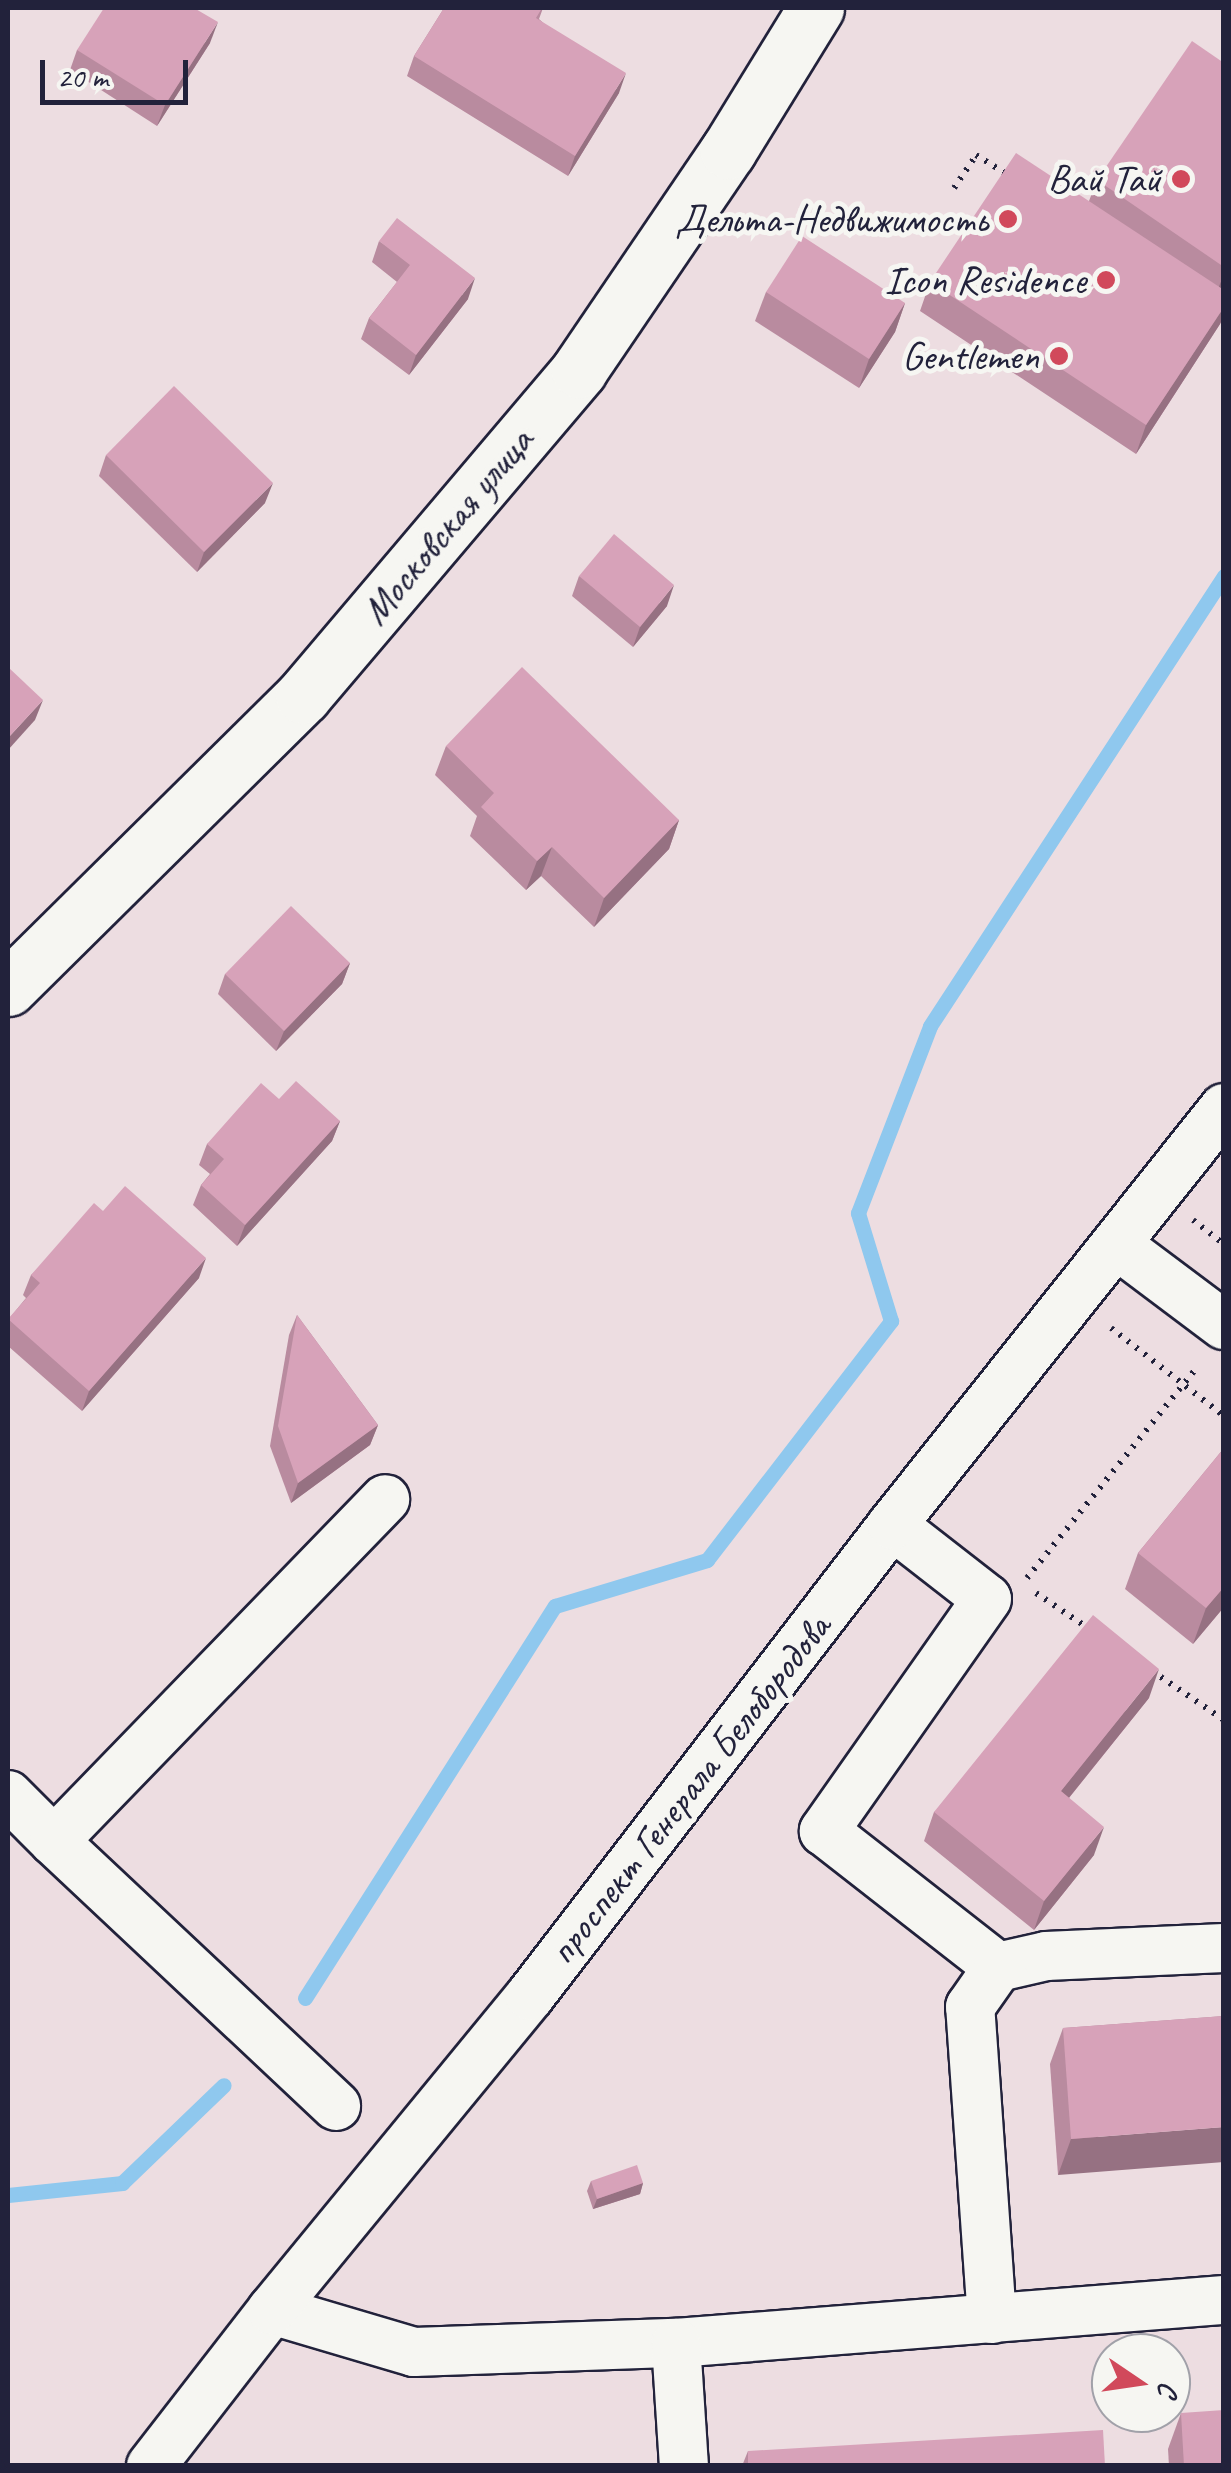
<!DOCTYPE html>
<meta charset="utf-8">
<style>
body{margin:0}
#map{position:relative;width:1231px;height:2473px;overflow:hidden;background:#eddde1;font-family:Caveat,sans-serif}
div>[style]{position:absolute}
.stream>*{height:15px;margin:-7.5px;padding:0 7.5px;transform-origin:7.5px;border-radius:7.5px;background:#8fc8ee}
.path>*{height:6px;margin-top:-3px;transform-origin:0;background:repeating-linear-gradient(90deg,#22223b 0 2.5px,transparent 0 10.5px)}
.roads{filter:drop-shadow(2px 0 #22223b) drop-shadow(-2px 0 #22223b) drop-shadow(0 2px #22223b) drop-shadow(0 -2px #22223b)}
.minor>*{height:48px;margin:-24px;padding:0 24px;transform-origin:24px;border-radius:24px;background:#f6f6f2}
.major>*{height:55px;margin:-27.5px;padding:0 27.5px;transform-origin:27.5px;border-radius:27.5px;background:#f6f6f2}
.wall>*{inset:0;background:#b98b9f}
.shaded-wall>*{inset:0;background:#967182}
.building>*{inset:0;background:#d7a2b9}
.dots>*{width:28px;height:28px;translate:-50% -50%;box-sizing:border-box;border:5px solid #f6f6f2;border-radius:50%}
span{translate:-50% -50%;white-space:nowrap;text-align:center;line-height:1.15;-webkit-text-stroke:10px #f6f6f2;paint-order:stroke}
.poi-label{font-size:40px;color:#22223b}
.right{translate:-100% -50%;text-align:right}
.street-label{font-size:40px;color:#22223b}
.frame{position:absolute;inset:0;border:10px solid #22223b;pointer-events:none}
.north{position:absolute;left:1091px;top:2333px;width:100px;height:100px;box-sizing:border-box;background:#f6f6f2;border:2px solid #a1a1a9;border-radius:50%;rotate:103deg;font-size:28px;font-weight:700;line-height:40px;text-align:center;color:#22223b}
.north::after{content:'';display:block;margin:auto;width:35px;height:45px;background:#d1495b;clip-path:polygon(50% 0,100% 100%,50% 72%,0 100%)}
.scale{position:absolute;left:40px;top:60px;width:148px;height:45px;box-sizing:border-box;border:5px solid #22223b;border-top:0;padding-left:12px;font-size:30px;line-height:35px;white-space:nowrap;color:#22223b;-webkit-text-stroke:8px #f6f6f2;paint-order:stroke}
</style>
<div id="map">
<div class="stream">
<div style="left:305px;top:1998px;width:465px;rotate:-57.5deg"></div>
<div style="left:555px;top:1606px;width:159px;rotate:-16.8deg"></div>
<div style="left:707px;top:1560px;width:302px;rotate:-52.4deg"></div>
<div style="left:891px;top:1321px;width:113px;rotate:-107deg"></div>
<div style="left:858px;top:1213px;width:200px;rotate:-68.9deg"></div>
<div style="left:930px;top:1026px;width:538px;rotate:-56.84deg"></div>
<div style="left:8px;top:2195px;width:115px;rotate:-6deg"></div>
<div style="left:122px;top:2183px;width:141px;rotate:-43.9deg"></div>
</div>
<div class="path">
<div style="left:954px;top:188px;width:40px;rotate:-56deg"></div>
<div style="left:976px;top:155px;width:36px;rotate:32deg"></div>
<div style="left:1193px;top:1220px;width:39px;rotate:38deg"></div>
<div style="left:1111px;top:1328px;width:143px;rotate:37.9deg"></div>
<div style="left:1027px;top:1578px;width:272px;rotate:-51.1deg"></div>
<div style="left:1036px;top:1593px;width:63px;rotate:33.9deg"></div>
<div style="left:1152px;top:1671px;width:87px;rotate:34.2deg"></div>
</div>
<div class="roads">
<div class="minor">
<div style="left:1116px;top:1244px;width:135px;rotate:36.9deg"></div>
<div style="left:892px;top:1525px;width:120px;rotate:37.9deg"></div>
<div style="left:987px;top:1599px;width:284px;rotate:125.1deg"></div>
<div style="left:824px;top:1831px;width:221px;rotate:38deg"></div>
<div style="left:8px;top:1795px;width:65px;rotate:45deg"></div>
<div style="left:54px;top:1841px;width:476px;rotate:-45.9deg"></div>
<div style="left:54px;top:1841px;width:387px;rotate:43.2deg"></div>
<div style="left:272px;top:2310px;width:148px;rotate:16.5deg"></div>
<div style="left:414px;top:2352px;width:262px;rotate:-2deg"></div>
<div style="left:676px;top:2343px;width:550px;rotate:-4.49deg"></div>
<div style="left:992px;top:2319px;width:313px;rotate:-94deg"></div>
<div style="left:970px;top:2007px;width:49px;rotate:-55deg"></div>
<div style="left:998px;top:1967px;width:49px;rotate:-12.9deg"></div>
<div style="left:1046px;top:1956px;width:178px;rotate:-2.6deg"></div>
<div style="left:676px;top:2343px;width:123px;rotate:86.3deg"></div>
<div style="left:151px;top:2466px;width:197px;rotate:-52.2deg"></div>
<div style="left:272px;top:2310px;width:406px;rotate:-50.6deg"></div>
<div style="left:530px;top:1996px;width:594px;rotate:-52.45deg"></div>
<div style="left:892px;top:1525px;width:533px;rotate:-51.47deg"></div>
</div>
<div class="major">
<div style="left:8px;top:988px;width:415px;rotate:-44.7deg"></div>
<div style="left:303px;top:696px;width:427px;rotate:-49.7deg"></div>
<div style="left:579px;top:370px;width:265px;rotate:-55.8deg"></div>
<div style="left:728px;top:151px;width:168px;rotate:-58.4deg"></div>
</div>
</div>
<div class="wall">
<div style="clip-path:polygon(444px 8px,543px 8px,539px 19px,619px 93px,568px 176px,407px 76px,414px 56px)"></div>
<div style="clip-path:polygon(210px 43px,157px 126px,70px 70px,77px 50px)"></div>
<div style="clip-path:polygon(1224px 63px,1224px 316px,1220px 324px,1136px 454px,920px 311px,930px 282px,1089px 201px,1097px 180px)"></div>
<div style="clip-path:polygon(379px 241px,468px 299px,409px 375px,361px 339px,369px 318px,397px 282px,372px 262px)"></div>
<div style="clip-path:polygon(766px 292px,905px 303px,895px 332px,859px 388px,755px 321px)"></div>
<div style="clip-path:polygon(106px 455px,265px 503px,197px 572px,99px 476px)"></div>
<div style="clip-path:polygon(579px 576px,667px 606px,633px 647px,572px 596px)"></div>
<div style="clip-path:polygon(446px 746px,679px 820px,669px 849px,594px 927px,541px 876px,526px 890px,470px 836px,477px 816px,435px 775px)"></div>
<div style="clip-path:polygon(350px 963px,342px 984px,276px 1051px,218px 994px,225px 974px)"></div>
<div style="clip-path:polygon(279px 1099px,340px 1121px,332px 1141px,237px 1246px,193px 1205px,201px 1185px,210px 1174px,199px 1165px,207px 1144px)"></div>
<div style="clip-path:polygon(103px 1211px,199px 1278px,82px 1411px,8px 1346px,8px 1320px,26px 1298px,23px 1295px,31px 1275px)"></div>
<div style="clip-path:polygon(297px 1315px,378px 1425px,370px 1445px,291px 1503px,270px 1446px,289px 1335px)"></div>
<div style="clip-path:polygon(1224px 1448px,1224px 1607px,1193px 1644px,1125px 1589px,1138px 1553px)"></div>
<div style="clip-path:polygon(1149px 1698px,1069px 1798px,1094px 1855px,1034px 1930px,924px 1841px,934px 1812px)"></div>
<div style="clip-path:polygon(1224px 2016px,1058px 2175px,1050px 2064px,1063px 2028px)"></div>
<div style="clip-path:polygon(591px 2181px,643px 2183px,640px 2194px,593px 2209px,587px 2191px)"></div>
<div style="clip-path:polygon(1181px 2413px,1224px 2466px,1169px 2466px,1168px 2449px)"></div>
<div style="clip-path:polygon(748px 2451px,1105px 2466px,742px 2466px)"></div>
</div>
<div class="shaded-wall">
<div style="clip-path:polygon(218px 22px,210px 43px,157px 126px,165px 105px)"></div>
<div style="clip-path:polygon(626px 73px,619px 93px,568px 176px,575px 156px)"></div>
<div style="clip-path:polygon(1224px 274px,1224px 288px,1212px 304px)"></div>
<div style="clip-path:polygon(475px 278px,468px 299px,409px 375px,416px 355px)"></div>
<div style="clip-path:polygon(905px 303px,895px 332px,859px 388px,869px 359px)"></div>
<div style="clip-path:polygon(1224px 307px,1224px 316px,1220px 324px,1136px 454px,1146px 425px)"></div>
<div style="clip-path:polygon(273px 483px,265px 503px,197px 572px,204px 552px)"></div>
<div style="clip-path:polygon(674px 585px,667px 606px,633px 647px,640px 627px)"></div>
<div style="clip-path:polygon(43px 700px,35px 720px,8px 750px,8px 738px)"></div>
<div style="clip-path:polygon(679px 820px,669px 849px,594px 927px,604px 898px)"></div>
<div style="clip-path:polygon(552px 847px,541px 876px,526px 890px,537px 861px)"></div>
<div style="clip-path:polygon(350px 963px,342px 984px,276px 1051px,284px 1031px)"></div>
<div style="clip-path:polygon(340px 1121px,332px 1141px,237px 1246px,245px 1225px)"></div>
<div style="clip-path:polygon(206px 1258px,199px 1278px,82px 1411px,89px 1391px)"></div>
<div style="clip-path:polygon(378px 1425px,370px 1445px,291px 1503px,298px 1483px)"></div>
<div style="clip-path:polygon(1224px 1587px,1224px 1607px,1193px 1644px,1206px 1608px)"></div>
<div style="clip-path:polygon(1159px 1669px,1149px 1698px,1051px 1820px,1061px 1791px)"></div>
<div style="clip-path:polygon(1104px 1827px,1094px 1855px,1034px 1930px,1044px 1901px)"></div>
<div style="clip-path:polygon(1224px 2127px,1224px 2162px,1058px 2175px,1071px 2139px)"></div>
<div style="clip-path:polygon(643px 2183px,640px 2194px,593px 2209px,597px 2199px)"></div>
</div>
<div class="building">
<div style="clip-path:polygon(104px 8px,194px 8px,218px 22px,165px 105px,77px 50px)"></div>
<div style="clip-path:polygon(444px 8px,542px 8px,536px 18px,626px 73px,575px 156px,414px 56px)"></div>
<div style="clip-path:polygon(1192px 41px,1224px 63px,1224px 267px,1097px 180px)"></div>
<div style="clip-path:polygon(1016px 153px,1224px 290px,1224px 307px,1146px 425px,930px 282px)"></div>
<div style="clip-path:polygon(397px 218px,475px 278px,416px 355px,369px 318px,410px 265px,379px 241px)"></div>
<div style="clip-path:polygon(802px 236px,905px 303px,869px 359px,766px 292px)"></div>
<div style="clip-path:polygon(174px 386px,273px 483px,204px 552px,106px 455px)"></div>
<div style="clip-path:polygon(614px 534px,674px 585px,640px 627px,579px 576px)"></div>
<div style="clip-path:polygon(8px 667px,43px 700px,8px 738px)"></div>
<div style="clip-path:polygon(522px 667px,679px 820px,604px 898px,552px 847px,537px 861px,481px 807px,494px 793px,446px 746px)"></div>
<div style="clip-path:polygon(291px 906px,350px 963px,284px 1031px,225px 974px)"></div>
<div style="clip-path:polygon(296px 1081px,340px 1121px,245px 1225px,201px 1185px,224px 1159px,207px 1144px,261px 1083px,279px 1099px)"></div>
<div style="clip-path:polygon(125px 1186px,206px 1258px,89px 1391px,8px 1319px,40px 1283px,31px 1275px,94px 1203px,103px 1211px)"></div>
<div style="clip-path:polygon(297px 1315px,378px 1425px,298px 1483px,278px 1426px)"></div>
<div style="clip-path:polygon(1224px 1448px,1224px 1587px,1206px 1608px,1138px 1553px)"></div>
<div style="clip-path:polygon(1093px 1615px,1159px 1669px,1061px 1791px,1104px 1827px,1044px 1901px,934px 1812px)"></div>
<div style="clip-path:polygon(1224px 2016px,1224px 2127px,1071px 2139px,1063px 2028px)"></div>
<div style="clip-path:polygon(637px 2165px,643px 2183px,597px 2199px,591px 2181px)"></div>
<div style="clip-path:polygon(1224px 2410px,1224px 2466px,1184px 2466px,1181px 2413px)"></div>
<div style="clip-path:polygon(1103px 2430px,1105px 2466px,748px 2466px,748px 2451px)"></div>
</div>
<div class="dots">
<div style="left:1181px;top:179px;background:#d1495b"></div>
<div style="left:1008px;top:219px;background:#d1495b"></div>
<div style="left:1106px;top:280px;background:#d1495b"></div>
<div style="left:1059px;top:356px;background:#d1495b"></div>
</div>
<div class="poi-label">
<span class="right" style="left:1161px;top:179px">Вай Тай</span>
<span class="right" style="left:988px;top:219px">Дельта-Недвижимость</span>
<span class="right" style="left:1086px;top:280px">Icon Residence</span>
<span class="right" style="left:1039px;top:356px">Gentlemen</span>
</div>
<div class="street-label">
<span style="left:447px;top:526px;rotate:-50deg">Московская улица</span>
<span style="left:689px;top:1789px;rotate:-52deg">проспект Генерала Белобородова</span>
</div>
<div class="frame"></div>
<div class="north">С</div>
<div class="scale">20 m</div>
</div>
